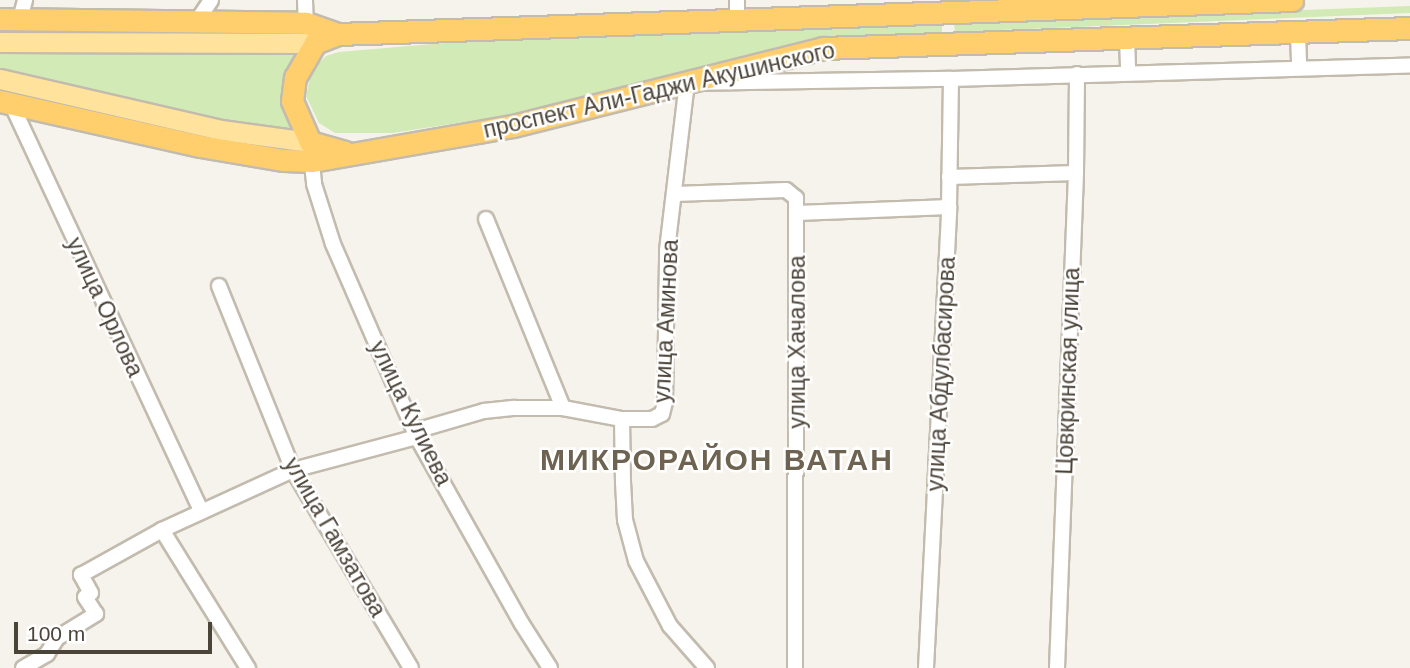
<!DOCTYPE html>
<meta charset="utf-8">
<style>
body{margin:0}
#map{position:relative;width:1410px;height:668px;overflow:hidden;background:#f6f3ec;font-family:Arial,sans-serif}
div>[style]{position:absolute}
.green>*{inset:0;background:#d2eab5}
.roads{filter:drop-shadow(2px 0 #c2bbae) drop-shadow(-2px 0 #c2bbae) drop-shadow(0 2px #c2bbae) drop-shadow(0 -2px #c2bbae)}
.minor>*{height:14px;margin:-7px;padding:0 7px;transform-origin:7px;border-radius:7px;background:#fff}
.major>*{height:19px;margin:-9.5px;padding:0 9.5px;transform-origin:9.5px;border-radius:9.5px;background:#ffe39c}
.highway>*{height:21px;margin:-10.5px;padding:0 10.5px;transform-origin:10.5px;border-radius:10.5px;background:#ffcf6e}
span{translate:-50% -50%;white-space:nowrap;text-align:center;line-height:1.15;-webkit-text-stroke:5px #fff;paint-order:stroke}
.street-label{font-size:23px;color:#4b4439}
.district-label{font-size:30px;color:#6e6250;font-weight:700;letter-spacing:2px}
.scale{position:absolute;left:14px;top:622px;width:198px;height:32px;box-sizing:border-box;border:4px solid #4b4439;border-top:0;padding-left:9px;font-size:21px;line-height:24px;white-space:nowrap;color:#4b4439;-webkit-text-stroke:5px #fff;paint-order:stroke}
</style>
<div id="map">
<div class="green">
<div style="clip-path:polygon(1410px 6px,1410px 13px,955px 32px,954px 23px)"></div>
<div style="clip-path:polygon(942px 23px,942px 33px,813px 38px,514px 114px,393px 133px,335px 133px,319px 123px,306px 96px,312px 70px,326px 56px,339px 52px,456px 42px)"></div>
<div style="clip-path:polygon(0 49px,296px 53px,284px 75px,283px 92px,286px 114px,295px 132px,219px 121px,0 71px)"></div>
</div>
<div class="roads">
<div class="minor">
<div style="left:305px;top:0;width:23px;rotate:88deg"></div>
<div style="left:20px;top:19px;width:20px;rotate:-75deg"></div>
<div style="left:737px;top:19px;width:19px;rotate:-90deg"></div>
<div style="left:197px;top:21px;width:25px;rotate:-56deg"></div>
<div style="left:1298px;top:33px;width:35px;rotate:88deg"></div>
<div style="left:1127px;top:38px;width:35px;rotate:88deg"></div>
<div style="left:11px;top:103px;width:450px;rotate:65deg"></div>
<div style="left:311px;top:154px;width:30px;rotate:84deg"></div>
<div style="left:314px;top:184px;width:63px;rotate:72.4deg"></div>
<div style="left:333px;top:244px;width:210px;rotate:66.5deg"></div>
<div style="left:417px;top:437px;width:214px;rotate:60.7deg"></div>
<div style="left:522px;top:624px;width:52px;rotate:57.5deg"></div>
<div style="left:949px;top:177px;width:127px;rotate:-1.8deg"></div>
<div style="left:675px;top:194px;width:111px;rotate:-2.1deg"></div>
<div style="left:786px;top:190px;width:13px;rotate:39deg"></div>
<div style="left:796px;top:198px;width:470px;rotate:90.1deg"></div>
<div style="left:798px;top:213px;width:151px;rotate:-2.3deg"></div>
<div style="left:486px;top:219px;width:204px;rotate:67.8deg"></div>
<div style="left:219px;top:286px;width:198px;rotate:68.1deg"></div>
<div style="left:293px;top:470px;width:230px;rotate:59.2deg"></div>
<div style="left:162px;top:530px;width:163px;rotate:58.1deg"></div>
<div style="left:23px;top:668px;width:28px;rotate:-30deg"></div>
<div style="left:47px;top:654px;width:19px;rotate:-58deg"></div>
<div style="left:57px;top:638px;width:46px;rotate:-31.6deg"></div>
<div style="left:96px;top:614px;width:20px;rotate:-123deg"></div>
<div style="left:85px;top:597px;width:7px;rotate:-34deg"></div>
<div style="left:91px;top:593px;width:21px;rotate:-119deg"></div>
<div style="left:81px;top:575px;width:93px;rotate:-29.1deg"></div>
<div style="left:162px;top:530px;width:144px;rotate:-24.6deg"></div>
<div style="left:293px;top:470px;width:128px;rotate:-14.9deg"></div>
<div style="left:417px;top:437px;width:9px;rotate:-58deg"></div>
<div style="left:422px;top:429px;width:65px;rotate:-16.2deg"></div>
<div style="left:484px;top:411px;width:31px;rotate:-6deg"></div>
<div style="left:515px;top:408px;width:48px"></div>
<div style="left:563px;top:408px;width:60px;rotate:10.6deg"></div>
<div style="left:707px;top:668px;width:56px;rotate:-131.4deg"></div>
<div style="left:670px;top:626px;width:73px;rotate:-117.6deg"></div>
<div style="left:636px;top:561px;width:42px;rotate:-105deg"></div>
<div style="left:625px;top:520px;width:38px;rotate:-93deg"></div>
<div style="left:623px;top:482px;width:63px;rotate:-90.9deg"></div>
<div style="left:622px;top:419px;width:30px"></div>
<div style="left:652px;top:419px;width:11px;rotate:-27deg"></div>
<div style="left:662px;top:414px;width:12px;rotate:-76deg"></div>
<div style="left:665px;top:402px;width:152px;rotate:-89.2deg"></div>
<div style="left:667px;top:250px;width:168px;rotate:-83.2deg"></div>
<div style="left:687px;top:83px;width:264px;rotate:-0.9deg"></div>
<div style="left:951px;top:79px;width:459px;rotate:-1.7deg"></div>
<div style="left:926px;top:668px;width:462px;rotate:-87.1deg"></div>
<div style="left:949px;top:207px;width:128px;rotate:-89.1deg"></div>
<div style="left:1057px;top:668px;width:495px;rotate:-87.8deg"></div>
<div style="left:1076px;top:173px;width:99px;rotate:-89.4deg"></div>
</div>
<div class="major">
<div style="left:0;top:42px;width:315px;rotate:0.2deg"></div>
<div style="left:0;top:79px;width:227px;rotate:13deg"></div>
<div style="left:221px;top:130px;width:90px;rotate:7.7deg"></div>
</div>
<div class="highway">
<div style="left:0;top:19px;width:306px;rotate:0.7deg"></div>
<div style="left:306px;top:23px;width:34px;rotate:19deg"></div>
<div style="left:338px;top:34px;width:955px;rotate:-2.04deg"></div>
<div style="left:338px;top:34px;width:25px;rotate:159deg"></div>
<div style="left:315px;top:43px;width:39px;rotate:120deg"></div>
<div style="left:295px;top:77px;width:24px;rotate:97deg"></div>
<div style="left:292px;top:101px;width:45px;rotate:66.3deg"></div>
<div style="left:310px;top:142px;width:36px;rotate:16deg"></div>
<div style="left:0;top:101px;width:205px;rotate:12.7deg"></div>
<div style="left:200px;top:146px;width:85px;rotate:9.5deg"></div>
<div style="left:284px;top:160px;width:28px;rotate:2deg"></div>
<div style="left:312px;top:161px;width:204px;rotate:-9.9deg"></div>
<div style="left:513px;top:126px;width:320px;rotate:-14.1deg"></div>
<div style="left:823px;top:48px;width:587px;rotate:-1.95deg"></div>
</div>
</div>
<div class="street-label">
<span style="left:659px;top:90px;rotate:-13deg">проспект Али-Гаджи Акушинского</span>
<span style="left:105px;top:307px;rotate:65deg">улица Орлова</span>
<span style="left:666px;top:321px;rotate:-87deg">улица Аминова</span>
<span style="left:797px;top:342px;rotate:-90deg">улица Хачалова</span>
<span style="left:1068px;top:371px;rotate:-88deg">Цовкринская улица</span>
<span style="left:941px;top:374px;rotate:-87deg">улица Абдулбасирова</span>
<span style="left:411px;top:413px;rotate:64deg">улица Кулиева</span>
<span style="left:335px;top:537px;rotate:60deg">улица Гамзатова</span>
</div>
<div class="district-label">
<span style="left:717px;top:460px">МИКРОРАЙОН ВАТАН</span>
</div>
<div class="scale">100 m</div>
</div>
